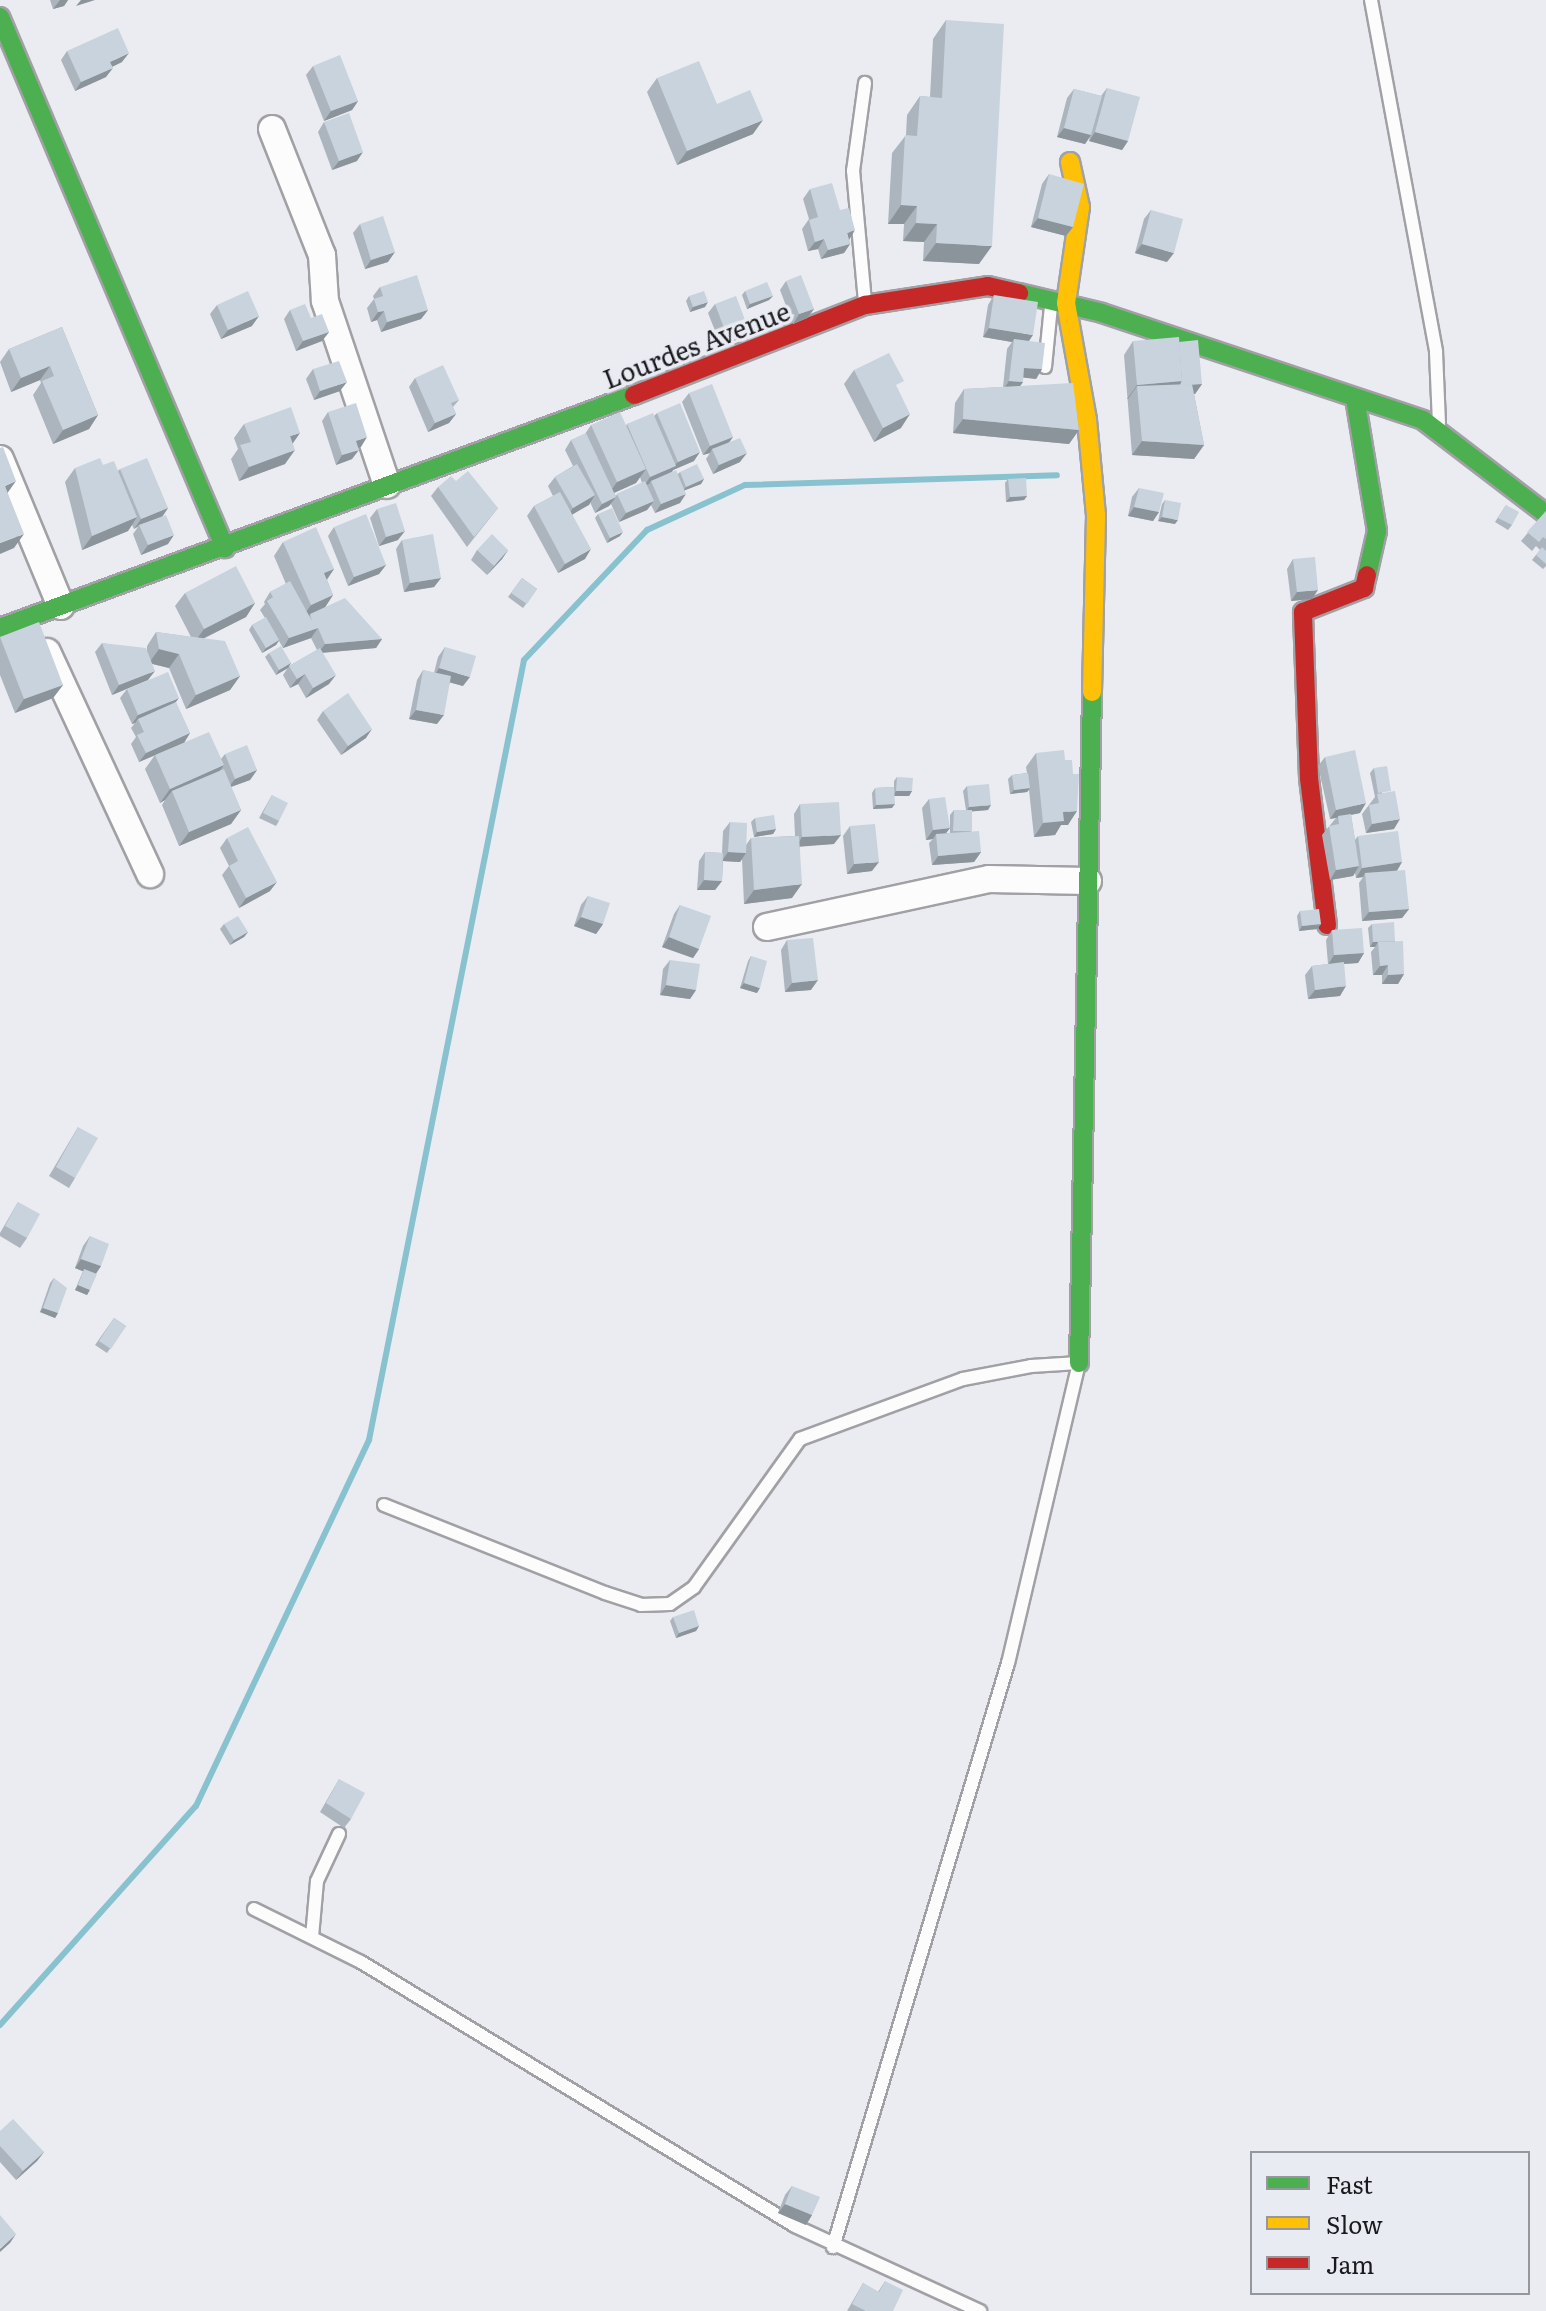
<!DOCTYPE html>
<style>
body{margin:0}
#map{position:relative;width:1546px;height:2311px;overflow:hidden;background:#ebecf1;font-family:Literata,serif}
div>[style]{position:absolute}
.stream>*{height:6px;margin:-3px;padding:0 3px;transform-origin:3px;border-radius:3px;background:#88c2cf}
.roads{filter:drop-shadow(2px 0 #a1a1a5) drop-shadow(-2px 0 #a1a1a5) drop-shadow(0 2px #a1a1a5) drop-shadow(0 -2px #a1a1a5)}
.lane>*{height:12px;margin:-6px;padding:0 6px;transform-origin:6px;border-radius:6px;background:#fcfcfd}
.street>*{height:26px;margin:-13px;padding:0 13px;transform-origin:13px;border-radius:13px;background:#fcfcfd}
.fast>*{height:18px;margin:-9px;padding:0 9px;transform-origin:9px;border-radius:9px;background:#4caf50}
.slow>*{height:18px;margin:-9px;padding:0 9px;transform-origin:9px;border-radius:9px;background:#ffc107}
.jam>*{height:18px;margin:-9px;padding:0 9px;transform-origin:9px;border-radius:9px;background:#c62828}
.wall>*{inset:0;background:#acb5be}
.shaded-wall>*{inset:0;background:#8c949b}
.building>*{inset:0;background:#c8d3dd}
span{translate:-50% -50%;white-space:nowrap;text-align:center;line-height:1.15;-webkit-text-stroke:7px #e9ebf3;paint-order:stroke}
.street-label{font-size:26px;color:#1a1a1d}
.legend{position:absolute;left:1250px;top:2151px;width:280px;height:144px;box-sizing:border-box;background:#e9ebf3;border:2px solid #96979d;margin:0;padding:10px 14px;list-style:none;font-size:24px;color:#1a1a1d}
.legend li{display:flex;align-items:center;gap:16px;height:40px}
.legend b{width:40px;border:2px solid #96979d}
</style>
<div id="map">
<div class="stream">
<div style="left:0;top:2025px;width:294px;rotate:-48.2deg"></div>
<div style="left:196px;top:1806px;width:405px;rotate:-64.7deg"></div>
<div style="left:369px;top:1440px;width:795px;rotate:-78.76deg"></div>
<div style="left:524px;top:660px;width:179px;rotate:-46.6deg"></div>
<div style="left:647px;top:530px;width:108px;rotate:-24.7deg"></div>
<div style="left:745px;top:485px;width:312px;rotate:-1.8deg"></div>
</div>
<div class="roads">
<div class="lane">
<div style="left:1371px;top:0;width:358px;rotate:79.5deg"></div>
<div style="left:1436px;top:352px;width:71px;rotate:87.6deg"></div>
<div style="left:865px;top:302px;width:132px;rotate:-95.2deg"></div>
<div style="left:853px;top:171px;width:89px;rotate:-82.2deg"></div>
<div style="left:1045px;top:367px;width:61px;rotate:-84.4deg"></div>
<div style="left:384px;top:1505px;width:238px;rotate:21.7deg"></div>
<div style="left:605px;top:1593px;width:38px;rotate:18deg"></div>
<div style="left:641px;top:1605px;width:29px;rotate:-2deg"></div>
<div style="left:670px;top:1604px;width:29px;rotate:-35deg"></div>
<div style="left:694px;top:1587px;width:182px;rotate:-54.4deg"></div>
<div style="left:800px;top:1439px;width:174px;rotate:-20.2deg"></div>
<div style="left:963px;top:1379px;width:69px;rotate:-10.8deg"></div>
<div style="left:1031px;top:1366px;width:48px;rotate:-3.6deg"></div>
<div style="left:1079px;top:1363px;width:308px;rotate:103.3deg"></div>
<div style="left:1008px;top:1663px;width:610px;rotate:106.68deg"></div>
<div style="left:254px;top:1909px;width:119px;rotate:26.4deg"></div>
<div style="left:361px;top:1962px;width:508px;rotate:31.31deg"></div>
<div style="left:795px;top:2226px;width:204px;rotate:24.7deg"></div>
<div style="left:312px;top:1937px;width:56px;rotate:-84.9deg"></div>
<div style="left:317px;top:1881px;width:52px;rotate:-64.9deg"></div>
</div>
<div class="street">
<div style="left:272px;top:129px;width:136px;rotate:68.4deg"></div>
<div style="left:322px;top:255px;width:46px;rotate:86.3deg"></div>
<div style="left:325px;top:301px;width:194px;rotate:71.4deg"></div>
<div style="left:0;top:459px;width:159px;rotate:67.5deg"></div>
<div style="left:47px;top:652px;width:245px;rotate:65.1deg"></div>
<div style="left:767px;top:927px;width:227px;rotate:-12.2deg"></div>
<div style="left:989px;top:879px;width:99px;rotate:1.2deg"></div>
</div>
<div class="fast">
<div style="left:0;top:17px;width:577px;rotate:67.04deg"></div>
<div style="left:1019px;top:293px;width:85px;rotate:13.5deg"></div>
<div style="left:1102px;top:313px;width:338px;rotate:18.4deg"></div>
<div style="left:1423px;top:420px;width:155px;rotate:37.4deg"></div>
<div style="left:1355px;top:398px;width:135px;rotate:80.6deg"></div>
<div style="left:1377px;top:531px;width:45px;rotate:102.8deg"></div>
<div style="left:0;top:628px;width:675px;rotate:-20.18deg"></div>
<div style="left:1079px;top:1363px;width:671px;rotate:-88.89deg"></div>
</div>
<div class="slow">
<div style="left:1070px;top:162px;width:46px;rotate:77.5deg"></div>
<div style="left:1080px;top:207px;width:97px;rotate:98.3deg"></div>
<div style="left:1066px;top:303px;width:119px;rotate:79.8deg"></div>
<div style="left:1087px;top:420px;width:96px;rotate:84.6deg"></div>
<div style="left:1096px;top:516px;width:176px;rotate:91.3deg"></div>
</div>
<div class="jam">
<div style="left:634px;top:395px;width:248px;rotate:-21.3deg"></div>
<div style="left:865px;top:305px;width:124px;rotate:-8.8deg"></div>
<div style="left:988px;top:286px;width:32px;rotate:13deg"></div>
<div style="left:1327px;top:925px;width:148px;rotate:-97deg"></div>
<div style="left:1309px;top:778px;width:166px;rotate:-92.1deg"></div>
<div style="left:1303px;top:612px;width:66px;rotate:-21.5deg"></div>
<div style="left:1364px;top:588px;width:13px;rotate:-77deg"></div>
</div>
</div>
<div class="wall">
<div style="clip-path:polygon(50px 0,68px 0,64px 6px,53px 9px)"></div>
<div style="clip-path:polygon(946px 20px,979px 264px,923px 261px,924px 242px,903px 241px,904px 224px,888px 224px,892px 153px,906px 135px,907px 115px,920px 96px,930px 97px,933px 39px)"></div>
<div style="clip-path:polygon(67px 51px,122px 62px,112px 67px,106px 77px,75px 91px,61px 60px)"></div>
<div style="clip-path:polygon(313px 66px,358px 101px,352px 110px,324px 121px,306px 75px)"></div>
<div style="clip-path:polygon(657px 78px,717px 104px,753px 134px,677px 165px,647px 92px)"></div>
<div style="clip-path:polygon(1107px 88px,1128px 141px,1122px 150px,1089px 141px,1090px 137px,1085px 144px,1057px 137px,1067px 98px,1074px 89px,1101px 96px)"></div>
<div style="clip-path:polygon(324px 122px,357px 161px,332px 170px,318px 132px)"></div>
<div style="clip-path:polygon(1049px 174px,1073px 227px,1066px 236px,1031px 227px,1042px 184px)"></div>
<div style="clip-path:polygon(810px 189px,849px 239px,850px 244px,844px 253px,821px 259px,818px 249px,808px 251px,802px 229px,809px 219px,803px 199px)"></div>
<div style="clip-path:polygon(1151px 210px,1167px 262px,1135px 253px,1144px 219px)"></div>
<div style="clip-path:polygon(360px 224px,388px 262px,365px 269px,353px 233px)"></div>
<div style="clip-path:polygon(786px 281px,814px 309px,807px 318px,793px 324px,780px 290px)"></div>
<div style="clip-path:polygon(380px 287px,428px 310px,421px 319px,381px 332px,377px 320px,371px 322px,367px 308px,374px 299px,373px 296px)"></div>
<div style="clip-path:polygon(745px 291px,773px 296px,769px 300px,747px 309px,742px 295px)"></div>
<div style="clip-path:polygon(994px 295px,1029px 341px,1042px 369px,1036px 379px,1023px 377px,1023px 382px,1020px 386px,1079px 430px,1069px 444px,953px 433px,955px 403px,964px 389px,1003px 387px,1007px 349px,1012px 342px,983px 337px,988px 305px)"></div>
<div style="clip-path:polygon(689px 296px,705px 307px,690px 312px,686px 301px)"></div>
<div style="clip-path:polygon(715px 304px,741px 338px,721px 346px,708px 313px)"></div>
<div style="clip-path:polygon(217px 305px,252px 326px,221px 339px,210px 314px)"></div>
<div style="clip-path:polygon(290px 310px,311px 318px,329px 332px,322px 341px,296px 351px,284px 319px)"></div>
<div style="clip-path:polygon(62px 327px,98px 415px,89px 429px,53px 444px,33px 395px,41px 383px,40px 380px,11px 392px,0 362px,9px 349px)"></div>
<div style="clip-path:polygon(1133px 341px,1179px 342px,1202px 384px,1195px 394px,1194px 394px,1204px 445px,1194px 459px,1132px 455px,1124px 355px)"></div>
<div style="clip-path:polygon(313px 369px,340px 391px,314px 400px,306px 379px)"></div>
<div style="clip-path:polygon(854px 370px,898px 389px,901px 428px,874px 442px,844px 384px)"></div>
<div style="clip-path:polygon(415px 378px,459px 400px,453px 407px,456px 414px,449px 423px,428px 432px,409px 387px)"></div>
<div style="clip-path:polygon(689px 393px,733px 437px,729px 443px,740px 462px,713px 474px,706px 459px,710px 453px,703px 455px,682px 402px)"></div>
<div style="clip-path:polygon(328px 412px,361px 447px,358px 447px,352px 459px,336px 465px,322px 421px)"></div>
<div style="clip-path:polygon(evenodd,657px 413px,694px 461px,673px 470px,672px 472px,678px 474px,680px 472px,704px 479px,701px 484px,685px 490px,680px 503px,655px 513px,651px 505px,647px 510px,619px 522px,611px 504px,609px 506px,595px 513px,590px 502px,572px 515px,585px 559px,558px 573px,527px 516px,534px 506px,553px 496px,548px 486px,555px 477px,573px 466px,565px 450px,571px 440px,585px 434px,591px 425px,626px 426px,627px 424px,654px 416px,657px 413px,640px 477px,642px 483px,617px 494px,616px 496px,614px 493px,636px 483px,640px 477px)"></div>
<div style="clip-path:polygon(244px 424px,293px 444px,285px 464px,239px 481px,231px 459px,238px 449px,234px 438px)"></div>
<div style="clip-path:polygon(103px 465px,118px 471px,120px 469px,168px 508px,163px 516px,168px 544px,141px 555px,133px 534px,138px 527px,134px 529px,132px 525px,128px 531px,82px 550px,65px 482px,75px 468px)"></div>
<div style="clip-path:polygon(1008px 479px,1027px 496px,1024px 500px,1006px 502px,1005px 483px)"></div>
<div style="clip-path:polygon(456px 481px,498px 508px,467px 547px,431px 496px,438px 487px)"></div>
<div style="clip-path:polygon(1139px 488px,1159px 512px,1153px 521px,1128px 516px,1132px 497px)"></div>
<div style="clip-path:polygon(1165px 500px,1175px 524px,1158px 521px,1162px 504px)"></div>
<div style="clip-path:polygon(1506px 505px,1512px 525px,1508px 530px,1495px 522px)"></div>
<div style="clip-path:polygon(377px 509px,398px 540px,379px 546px,370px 518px)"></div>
<div style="clip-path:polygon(1546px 511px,1546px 566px,1543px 569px,1532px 560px,1540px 550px,1536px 546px,1532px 551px,1521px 541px)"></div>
<div style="clip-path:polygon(598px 514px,620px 536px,607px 543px,595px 518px)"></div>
<div style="clip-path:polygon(334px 527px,386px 565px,379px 574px,348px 586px,328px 536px)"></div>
<div style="clip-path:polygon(402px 540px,441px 578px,434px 587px,404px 592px,396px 549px)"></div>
<div style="clip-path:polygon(283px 542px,334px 569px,327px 580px,333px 595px,325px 607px,382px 639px,376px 648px,322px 653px,329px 684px,306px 698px,298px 684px,290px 688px,283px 675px,289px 666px,317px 650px,311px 638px,283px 648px,279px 641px,276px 645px,262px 653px,249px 630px,252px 625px,265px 618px,260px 610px,265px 604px,264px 602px,270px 592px,286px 584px,274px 556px)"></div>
<div style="clip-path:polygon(477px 550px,508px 550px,502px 559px,487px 575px,471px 560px)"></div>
<div style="clip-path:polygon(1293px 559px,1312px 599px,1291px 601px,1287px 569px)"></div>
<div style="clip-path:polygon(522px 578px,537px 589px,523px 608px,508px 597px)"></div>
<div style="clip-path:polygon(185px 593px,255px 603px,246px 617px,203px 639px,240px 676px,230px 690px,186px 709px,169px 668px,152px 664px,148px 680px,112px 695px,95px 652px,102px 643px,147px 652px,147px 646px,156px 632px,191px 637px,175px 606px)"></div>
<div style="clip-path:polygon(0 637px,63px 685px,53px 698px,15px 713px,0 675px)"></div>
<div style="clip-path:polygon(445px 647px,463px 686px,450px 682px,437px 724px,409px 719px,417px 680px,423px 670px,434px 673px,438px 657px)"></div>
<div style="clip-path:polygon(269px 653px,291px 663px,288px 668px,276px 675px,265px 657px)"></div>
<div style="clip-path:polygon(127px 689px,176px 703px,190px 733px,184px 742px,221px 759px,225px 754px,257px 770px,250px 780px,231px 787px,241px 810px,231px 824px,179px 846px,162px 805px,165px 800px,160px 803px,145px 769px,155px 755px,139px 762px,131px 744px,136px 737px,131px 728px,135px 723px,132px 724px,120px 698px)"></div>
<div style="clip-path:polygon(323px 711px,366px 738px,341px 755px,317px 720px)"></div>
<div style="clip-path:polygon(1036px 753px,1065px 760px,1068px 825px,1061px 825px,1055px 835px,1034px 837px,1029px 790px,1027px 792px,1010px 794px,1008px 779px,1012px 775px,1027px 773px,1026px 767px)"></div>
<div style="clip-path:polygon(1325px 757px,1360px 813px,1351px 815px,1355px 840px,1358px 836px,1402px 862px,1397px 871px,1409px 909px,1402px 918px,1362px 921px,1359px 883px,1363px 877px,1356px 878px,1355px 873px,1353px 876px,1330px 880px,1322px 835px,1336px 818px,1330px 819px,1318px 766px)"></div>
<div style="clip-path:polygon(1374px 768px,1394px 829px,1366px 833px,1362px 814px,1375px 797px,1370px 773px)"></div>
<div style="clip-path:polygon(897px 777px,912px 791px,909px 796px,894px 796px,892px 808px,873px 809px,872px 793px,875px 788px,894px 787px,894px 781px)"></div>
<div style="clip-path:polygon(967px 786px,988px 810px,972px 811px,971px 831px,981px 852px,974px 862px,932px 865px,929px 843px,933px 839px,926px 840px,922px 808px,929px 799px,950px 828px,946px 833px,950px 833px,950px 815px,954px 810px,966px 810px,963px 791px)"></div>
<div style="clip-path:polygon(272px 795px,279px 821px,276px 826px,259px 818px)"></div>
<div style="clip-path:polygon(800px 804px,834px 844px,800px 846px,792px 898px,744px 904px,742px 859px,740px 862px,723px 861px,722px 881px,715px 890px,697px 890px,699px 861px,705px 852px,722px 853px,723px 831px,730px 822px,746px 845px,751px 838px,795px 836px,794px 814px)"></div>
<div style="clip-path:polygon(755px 818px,776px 829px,773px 834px,754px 837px,751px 822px)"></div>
<div style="clip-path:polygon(850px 826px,872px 871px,847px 874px,843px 836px)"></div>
<div style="clip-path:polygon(227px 838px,270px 891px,239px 908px,222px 875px,229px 866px,220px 848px)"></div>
<div style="clip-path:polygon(588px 896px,603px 924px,596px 934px,574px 926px,581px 905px)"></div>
<div style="clip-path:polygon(680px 905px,699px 949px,693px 958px,662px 947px,674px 914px)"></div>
<div style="clip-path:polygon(1300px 911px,1321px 924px,1317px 929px,1299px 931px,1297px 916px)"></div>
<div style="clip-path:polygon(224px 924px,248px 932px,244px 937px,230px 945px,220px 929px)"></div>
<div style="clip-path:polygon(1372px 924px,1395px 941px,1404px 974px,1398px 984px,1382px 984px,1382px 975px,1373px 975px,1371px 952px,1375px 947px,1370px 947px,1368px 928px)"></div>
<div style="clip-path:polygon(1332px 930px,1364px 953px,1358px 963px,1344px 964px,1340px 996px,1308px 999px,1305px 975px,1312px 966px,1328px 964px,1326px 940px)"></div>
<div style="clip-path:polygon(787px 940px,811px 990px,785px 992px,781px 950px)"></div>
<div style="clip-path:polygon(751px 956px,757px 993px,740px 988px,748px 961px)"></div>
<div style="clip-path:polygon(670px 960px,696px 990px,690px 999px,660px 995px,663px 969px)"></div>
<div style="clip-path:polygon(78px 1127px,75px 1178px,69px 1188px,49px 1176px)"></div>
<div style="clip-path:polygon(18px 1202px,27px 1238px,20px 1248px,0 1236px,0 1233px)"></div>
<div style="clip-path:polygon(90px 1236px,101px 1266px,96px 1274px,87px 1295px,75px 1290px,83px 1271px,75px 1268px,83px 1246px)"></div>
<div style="clip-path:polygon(54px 1278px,58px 1313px,55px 1318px,40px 1312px,50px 1283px)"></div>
<div style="clip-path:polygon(114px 1318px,126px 1326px,107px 1353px,95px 1345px)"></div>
<div style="clip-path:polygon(673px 1617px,699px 1626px,696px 1631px,676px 1638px,670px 1621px)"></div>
<div style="clip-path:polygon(339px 1779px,351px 1819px,344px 1828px,320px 1812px)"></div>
<div style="clip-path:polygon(0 2131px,44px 2152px,37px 2161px,16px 2180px,0 2162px)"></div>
<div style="clip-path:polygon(792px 2186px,812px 2215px,806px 2225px,778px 2213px,785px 2195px)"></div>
<div style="clip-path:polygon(885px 2281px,893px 2311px,847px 2311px,863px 2283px,878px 2292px)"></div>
</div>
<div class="shaded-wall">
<div style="clip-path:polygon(60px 0,68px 0,64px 6px,53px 9px)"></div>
<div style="clip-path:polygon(81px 0,95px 0,76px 6px)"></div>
<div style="clip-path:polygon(129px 53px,122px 62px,103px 71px,110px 62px)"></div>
<div style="clip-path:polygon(113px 68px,106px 77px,75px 91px,81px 82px)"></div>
<div style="clip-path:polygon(358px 101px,352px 110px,324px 121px,331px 111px)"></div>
<div style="clip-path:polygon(763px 120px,753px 134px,677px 165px,687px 151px)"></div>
<div style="clip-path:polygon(1064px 128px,1091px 135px,1085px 144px,1057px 137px)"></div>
<div style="clip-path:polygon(1095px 132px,1128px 141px,1122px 150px,1089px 141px)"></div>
<div style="clip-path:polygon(363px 152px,357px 161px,332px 170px,339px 161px)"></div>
<div style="clip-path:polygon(901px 205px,917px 206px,904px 224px,888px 224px)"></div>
<div style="clip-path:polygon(1038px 218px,1073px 227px,1066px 236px,1031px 227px)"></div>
<div style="clip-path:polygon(916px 223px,937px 224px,924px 242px,903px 241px)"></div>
<div style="clip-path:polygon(855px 230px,849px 240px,847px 233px)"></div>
<div style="clip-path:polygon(824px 239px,818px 249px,808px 251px,815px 242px)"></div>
<div style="clip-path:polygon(936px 243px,992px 246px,979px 264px,923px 261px)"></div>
<div style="clip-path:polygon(850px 244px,844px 253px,821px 259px,828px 250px)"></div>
<div style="clip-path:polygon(1142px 244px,1174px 253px,1167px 262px,1135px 253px)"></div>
<div style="clip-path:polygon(395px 252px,388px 262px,365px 269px,371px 260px)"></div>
<div style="clip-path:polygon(773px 296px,769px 300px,747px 309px,750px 304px)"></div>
<div style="clip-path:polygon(708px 302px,705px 307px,690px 312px,693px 307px)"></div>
<div style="clip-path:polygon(814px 309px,807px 318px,793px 324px,799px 314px)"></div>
<div style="clip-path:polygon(428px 310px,421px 319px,381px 332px,387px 322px)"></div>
<div style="clip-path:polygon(384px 311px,377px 320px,371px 322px,378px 312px)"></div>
<div style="clip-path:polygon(259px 316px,252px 326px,221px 339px,228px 330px)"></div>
<div style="clip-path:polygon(748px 328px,741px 338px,721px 346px,727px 336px)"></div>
<div style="clip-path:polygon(989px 328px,1033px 335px,1027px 344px,1014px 339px,1012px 342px,983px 337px)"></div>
<div style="clip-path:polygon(329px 332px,322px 341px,296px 351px,303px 341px)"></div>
<div style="clip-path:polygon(50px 366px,40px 380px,11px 392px,21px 378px)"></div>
<div style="clip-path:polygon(1024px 368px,1042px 369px,1036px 379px,1018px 377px)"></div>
<div style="clip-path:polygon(1009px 381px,1023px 382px,1016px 392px,1003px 390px)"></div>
<div style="clip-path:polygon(1182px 381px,1172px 395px,1137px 386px,1128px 399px,1127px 399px,1137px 385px)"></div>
<div style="clip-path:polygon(347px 382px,340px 391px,314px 400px,320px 391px)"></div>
<div style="clip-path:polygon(1202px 384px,1195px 394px,1175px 395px,1181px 386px)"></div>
<div style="clip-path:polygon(456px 414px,449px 423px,428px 432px,435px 423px)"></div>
<div style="clip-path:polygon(910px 414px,901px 428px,874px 442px,883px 428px)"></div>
<div style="clip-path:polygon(98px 415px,89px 429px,53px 444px,63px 430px)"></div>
<div style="clip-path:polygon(963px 419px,1079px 430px,1069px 444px,953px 433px)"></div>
<div style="clip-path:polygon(300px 433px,291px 446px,290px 436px)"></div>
<div style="clip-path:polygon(367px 437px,361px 447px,350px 450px,356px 441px)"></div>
<div style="clip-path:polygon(733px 437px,726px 446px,712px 449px,710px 453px,703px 455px,710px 446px)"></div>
<div style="clip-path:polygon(1142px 441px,1204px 445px,1194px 459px,1132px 455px)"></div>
<div style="clip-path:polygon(295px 450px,285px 464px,239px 481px,249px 467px)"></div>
<div style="clip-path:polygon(359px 450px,352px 459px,336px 465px,342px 455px)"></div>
<div style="clip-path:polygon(700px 452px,694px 461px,673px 470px,670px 475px,651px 481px,649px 484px,644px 486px,650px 477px,674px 466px,678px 462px)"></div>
<div style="clip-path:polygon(747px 453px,740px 462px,713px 474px,719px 465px)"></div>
<div style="clip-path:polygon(646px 469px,636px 483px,607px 496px,617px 482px)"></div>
<div style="clip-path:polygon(704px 479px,701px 484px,683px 491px,686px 487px)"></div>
<div style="clip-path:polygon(16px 481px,6px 495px,5px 486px)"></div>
<div style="clip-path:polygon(686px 494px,680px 503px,655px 513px,661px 504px)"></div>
<div style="clip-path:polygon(595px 495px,589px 505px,566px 518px,573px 508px)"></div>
<div style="clip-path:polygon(1027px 496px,1024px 500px,1006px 502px,1010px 497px)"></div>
<div style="clip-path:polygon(616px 497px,609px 506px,595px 513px,602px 504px)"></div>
<div style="clip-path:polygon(654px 501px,647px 510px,619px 522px,626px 513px)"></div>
<div style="clip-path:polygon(1134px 507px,1159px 512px,1153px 521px,1128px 516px)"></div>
<div style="clip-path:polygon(168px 508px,161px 518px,139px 525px,134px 529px,141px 519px)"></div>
<div style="clip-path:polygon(137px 517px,128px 531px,82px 550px,92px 536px)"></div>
<div style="clip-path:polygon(1162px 517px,1178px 520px,1175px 524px,1158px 521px)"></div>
<div style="clip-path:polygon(405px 531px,398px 540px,379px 546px,386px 537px)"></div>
<div style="clip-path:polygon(623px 532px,620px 536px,607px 543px,610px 538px)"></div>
<div style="clip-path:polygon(24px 534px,14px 548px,0 554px,0 543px)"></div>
<div style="clip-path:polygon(174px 535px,168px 544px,141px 555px,148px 545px)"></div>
<div style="clip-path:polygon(591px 549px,585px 559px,558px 573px,565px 564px)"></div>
<div style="clip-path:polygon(508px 550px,502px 559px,487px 575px,494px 566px)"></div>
<div style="clip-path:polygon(386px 565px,379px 574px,348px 586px,354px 577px)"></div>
<div style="clip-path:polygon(334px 569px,324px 583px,324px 573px)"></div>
<div style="clip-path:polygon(441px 578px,434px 587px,404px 592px,410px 583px)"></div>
<div style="clip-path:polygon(1318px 590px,1312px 599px,1291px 601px,1297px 592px)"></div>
<div style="clip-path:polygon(333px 595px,324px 609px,301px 619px,311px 605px)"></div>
<div style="clip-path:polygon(255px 603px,246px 617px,194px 643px,204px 629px)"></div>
<div style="clip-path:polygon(318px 628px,311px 638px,283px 648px,289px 638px)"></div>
<div style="clip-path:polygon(382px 639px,376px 648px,318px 653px,325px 644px)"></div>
<div style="clip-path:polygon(279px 640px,276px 645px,262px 653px,266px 648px)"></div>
<div style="clip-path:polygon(159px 649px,179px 654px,169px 668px,149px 663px)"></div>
<div style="clip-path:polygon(291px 663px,288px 668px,276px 675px,279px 670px)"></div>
<div style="clip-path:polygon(439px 668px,470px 677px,463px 686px,433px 678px)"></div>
<div style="clip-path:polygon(155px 671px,148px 680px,112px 695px,119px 685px)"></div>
<div style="clip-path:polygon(305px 674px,298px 684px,290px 688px,297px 679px)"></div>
<div style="clip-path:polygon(336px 675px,329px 684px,306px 698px,313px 688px)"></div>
<div style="clip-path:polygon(240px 676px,230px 690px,186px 709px,196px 695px)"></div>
<div style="clip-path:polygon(63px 685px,53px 698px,15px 713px,24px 699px)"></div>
<div style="clip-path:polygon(179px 698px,172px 707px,138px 719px,135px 723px,132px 724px,138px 715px)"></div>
<div style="clip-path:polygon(416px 710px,444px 715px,437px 724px,409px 719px)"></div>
<div style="clip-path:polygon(372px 729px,366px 738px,341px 755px,348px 746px)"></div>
<div style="clip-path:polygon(190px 733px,184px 743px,139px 762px,146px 753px)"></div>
<div style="clip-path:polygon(224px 765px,214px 779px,172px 791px,165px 800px,160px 803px,170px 789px)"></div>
<div style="clip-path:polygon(257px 770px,250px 780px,228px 788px,235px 779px)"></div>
<div style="clip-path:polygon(1030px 788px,1027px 792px,1010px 794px,1014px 790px)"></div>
<div style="clip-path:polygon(896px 791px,912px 791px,909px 796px,893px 796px)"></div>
<div style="clip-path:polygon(1366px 803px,1360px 813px,1330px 819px,1336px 810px)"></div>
<div style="clip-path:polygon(895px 804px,892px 808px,873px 809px,876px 805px)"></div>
<div style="clip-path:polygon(991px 805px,988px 810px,966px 812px,969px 807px)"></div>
<div style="clip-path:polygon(241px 810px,231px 824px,179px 846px,189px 832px)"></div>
<div style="clip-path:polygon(1077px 811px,1068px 825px,1061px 825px,1055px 835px,1034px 837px,1043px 823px,1063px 812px)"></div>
<div style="clip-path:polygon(1400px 819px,1394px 829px,1366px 833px,1372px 824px)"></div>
<div style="clip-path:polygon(950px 828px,943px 837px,936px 834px,933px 839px,926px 840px,933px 830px)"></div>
<div style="clip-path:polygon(776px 829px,773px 834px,754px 837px,757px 832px)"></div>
<div style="clip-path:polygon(841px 835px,834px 844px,796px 847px,802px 837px)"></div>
<div style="clip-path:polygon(728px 852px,746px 853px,740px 862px,722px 861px)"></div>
<div style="clip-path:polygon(981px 852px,974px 862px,932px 865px,938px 856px)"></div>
<div style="clip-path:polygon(879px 862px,872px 871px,847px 874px,854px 864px)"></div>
<div style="clip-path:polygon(1402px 862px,1396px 872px,1365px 873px,1363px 877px,1356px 878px,1362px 868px)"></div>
<div style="clip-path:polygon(1359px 866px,1353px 876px,1330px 880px,1336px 870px)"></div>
<div style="clip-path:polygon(704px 880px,722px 881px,715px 890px,697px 890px)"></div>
<div style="clip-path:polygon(277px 882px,270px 891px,239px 908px,246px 898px)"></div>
<div style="clip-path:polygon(802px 884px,792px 898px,744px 904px,754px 890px)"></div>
<div style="clip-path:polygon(1409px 909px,1402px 918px,1362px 921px,1369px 912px)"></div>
<div style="clip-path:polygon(581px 917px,603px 924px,596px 934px,574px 926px)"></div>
<div style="clip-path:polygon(1321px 924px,1317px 929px,1299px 931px,1302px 926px)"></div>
<div style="clip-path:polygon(248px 932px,244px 937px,230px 945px,234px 940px)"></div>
<div style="clip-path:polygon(669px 937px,699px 949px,693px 958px,662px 947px)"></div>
<div style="clip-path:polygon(1373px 942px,1378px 942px,1375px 947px,1370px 947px)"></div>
<div style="clip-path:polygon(1364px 953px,1358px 963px,1328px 965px,1334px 955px)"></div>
<div style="clip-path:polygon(1388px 965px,1382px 975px,1373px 975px,1380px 966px)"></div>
<div style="clip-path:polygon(1404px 974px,1398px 984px,1382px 984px,1388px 975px)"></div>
<div style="clip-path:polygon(818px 980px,811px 990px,785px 992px,792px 983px)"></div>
<div style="clip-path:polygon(744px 983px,760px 988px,757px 993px,740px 988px)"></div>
<div style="clip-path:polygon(666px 985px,696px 990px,690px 999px,660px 995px)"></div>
<div style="clip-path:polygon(1346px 986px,1340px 996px,1308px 999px,1315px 990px)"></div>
<div style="clip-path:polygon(81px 1259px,101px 1266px,94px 1276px,75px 1268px)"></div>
<div style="clip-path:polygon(78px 1285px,90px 1290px,87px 1295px,75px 1290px)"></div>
<div style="clip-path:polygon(43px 1308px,58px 1313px,55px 1318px,40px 1312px)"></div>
<div style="clip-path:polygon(699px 1626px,696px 1631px,676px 1638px,679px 1633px)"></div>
<div style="clip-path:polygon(44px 2152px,37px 2161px,16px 2180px,23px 2171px)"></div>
<div style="clip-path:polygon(785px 2204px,812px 2215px,806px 2225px,778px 2213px)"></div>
<div style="clip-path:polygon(16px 2234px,10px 2243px,0 2252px,0 2249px)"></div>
</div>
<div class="building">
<div style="clip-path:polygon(946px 20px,1004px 24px,992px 246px,936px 243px,937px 224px,916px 223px,917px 206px,901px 205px,905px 135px,917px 136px,920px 96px,942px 98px)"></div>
<div style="clip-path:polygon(118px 28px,129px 53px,110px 62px,113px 68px,81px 82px,67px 51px)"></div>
<div style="clip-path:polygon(340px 55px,358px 101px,331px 111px,313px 66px)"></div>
<div style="clip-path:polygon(699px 61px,717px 104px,750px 90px,763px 120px,687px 151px,657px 78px)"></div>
<div style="clip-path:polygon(1107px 88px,1140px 97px,1128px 141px,1095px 132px)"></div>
<div style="clip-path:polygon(1074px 89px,1102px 96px,1091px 135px,1064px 128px)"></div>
<div style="clip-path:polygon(349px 113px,363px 152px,339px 161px,324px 122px)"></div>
<div style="clip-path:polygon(1049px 174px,1084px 184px,1073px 227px,1038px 218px)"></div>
<div style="clip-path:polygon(832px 183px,840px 210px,849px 208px,855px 230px,847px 233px,850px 244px,828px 250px,824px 239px,815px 242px,809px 220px,818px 217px,810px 189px)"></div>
<div style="clip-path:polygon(1151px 210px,1183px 219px,1174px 253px,1142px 244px)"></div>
<div style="clip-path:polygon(383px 216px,395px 252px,371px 260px,360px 224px)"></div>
<div style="clip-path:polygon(417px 275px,428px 310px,387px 322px,384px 311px,378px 312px,374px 299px,383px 296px,380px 287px)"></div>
<div style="clip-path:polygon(801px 275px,814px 309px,799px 314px,786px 281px)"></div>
<div style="clip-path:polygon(767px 282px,773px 296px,750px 304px,745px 291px)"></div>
<div style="clip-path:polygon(248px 291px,259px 316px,228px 330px,217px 305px)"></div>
<div style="clip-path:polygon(704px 291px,708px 302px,693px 307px,689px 296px)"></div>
<div style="clip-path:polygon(994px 295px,1038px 302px,1033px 335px,989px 328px)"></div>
<div style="clip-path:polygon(736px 296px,748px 328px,727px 336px,715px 304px)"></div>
<div style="clip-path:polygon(305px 304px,311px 318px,322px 314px,329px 332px,303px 341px,290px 310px)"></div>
<div style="clip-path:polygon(62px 327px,98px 415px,63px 430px,42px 381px,54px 376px,50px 366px,21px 378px,9px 349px)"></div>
<div style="clip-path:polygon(1179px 337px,1182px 381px,1137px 385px,1133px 341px)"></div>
<div style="clip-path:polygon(1014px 339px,1045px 343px,1042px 369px,1024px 368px,1023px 382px,1009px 381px)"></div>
<div style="clip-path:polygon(1198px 340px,1202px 384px,1181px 385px,1181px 382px,1182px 381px,1179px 342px)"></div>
<div style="clip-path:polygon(889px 353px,904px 381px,896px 385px,910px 414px,883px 428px,854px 370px)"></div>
<div style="clip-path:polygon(339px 361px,347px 382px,320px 391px,313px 369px)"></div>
<div style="clip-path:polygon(443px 365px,459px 400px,451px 403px,456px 414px,435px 423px,415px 378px)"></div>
<div style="clip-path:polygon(1073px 383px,1079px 430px,963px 419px,964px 389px)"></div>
<div style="clip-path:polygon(712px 384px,733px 437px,710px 446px,689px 393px)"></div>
<div style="clip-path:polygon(1192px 384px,1204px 445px,1142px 441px,1137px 386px)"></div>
<div style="clip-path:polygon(356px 403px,367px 437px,356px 441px,359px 450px,342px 455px,328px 412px)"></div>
<div style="clip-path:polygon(680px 403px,700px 452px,678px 462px,657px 413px)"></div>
<div style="clip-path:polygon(291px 407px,300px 433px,290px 436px,295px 450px,249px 467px,240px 445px,251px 442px,244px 424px)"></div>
<div style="clip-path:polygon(620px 412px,646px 469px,617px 482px,591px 425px)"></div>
<div style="clip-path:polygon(653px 413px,676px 466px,650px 477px,627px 424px)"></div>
<div style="clip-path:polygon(586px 433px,616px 497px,602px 504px,571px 440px)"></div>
<div style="clip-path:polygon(740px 438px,747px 453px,719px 465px,712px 449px)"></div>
<div style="clip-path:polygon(3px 447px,16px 481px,5px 486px,24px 534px,0 543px,0 448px)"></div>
<div style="clip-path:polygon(100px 458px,103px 465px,114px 461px,137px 517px,92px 536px,75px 468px)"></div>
<div style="clip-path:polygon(147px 458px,168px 508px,141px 519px,120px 469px)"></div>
<div style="clip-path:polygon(577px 464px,595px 495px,573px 508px,555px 477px)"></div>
<div style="clip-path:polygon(697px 464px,704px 479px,686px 487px,680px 472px)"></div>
<div style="clip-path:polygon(676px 470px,686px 494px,661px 504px,651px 481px)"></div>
<div style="clip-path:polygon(468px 471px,498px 508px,474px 537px,438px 487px,451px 476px,456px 481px)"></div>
<div style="clip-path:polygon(1026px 478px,1027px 496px,1010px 497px,1008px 479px)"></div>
<div style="clip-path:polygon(645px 481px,654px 501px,626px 513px,617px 494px)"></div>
<div style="clip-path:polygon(1139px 488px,1164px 493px,1159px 512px,1134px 507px)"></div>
<div style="clip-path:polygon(560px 492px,591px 549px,565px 564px,534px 506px)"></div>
<div style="clip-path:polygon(1165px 500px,1181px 503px,1178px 520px,1162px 517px)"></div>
<div style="clip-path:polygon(396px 503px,405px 531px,386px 537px,377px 509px)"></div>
<div style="clip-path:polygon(1506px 505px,1519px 512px,1512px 525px,1498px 518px)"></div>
<div style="clip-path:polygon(612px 508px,623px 532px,610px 538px,598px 514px)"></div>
<div style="clip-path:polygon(1546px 511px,1546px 539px,1543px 537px,1539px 542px,1527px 532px)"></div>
<div style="clip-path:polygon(366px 514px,386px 565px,354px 577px,334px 527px)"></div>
<div style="clip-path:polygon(166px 515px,174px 535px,148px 545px,139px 525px)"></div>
<div style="clip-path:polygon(316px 527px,334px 569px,324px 573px,333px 595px,311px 605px,283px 542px)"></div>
<div style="clip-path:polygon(433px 534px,441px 578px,410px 583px,402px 540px)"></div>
<div style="clip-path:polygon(492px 534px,508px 550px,494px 566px,477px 550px)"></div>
<div style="clip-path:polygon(1542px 547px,1546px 551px,1546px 564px,1536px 555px)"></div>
<div style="clip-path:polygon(1315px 557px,1318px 590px,1297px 592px,1293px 559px)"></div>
<div style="clip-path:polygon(236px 566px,255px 603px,204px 629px,185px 593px)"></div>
<div style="clip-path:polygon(522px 578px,537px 589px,527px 604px,511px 593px)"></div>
<div style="clip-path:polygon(290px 581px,312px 621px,310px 614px,345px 598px,382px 639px,325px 644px,318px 628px,289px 638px,267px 601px,273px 597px,270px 592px)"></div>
<div style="clip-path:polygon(266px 617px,279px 640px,266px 648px,252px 625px)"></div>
<div style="clip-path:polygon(39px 622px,63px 685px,24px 699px,0 637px)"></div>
<div style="clip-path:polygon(156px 632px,225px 641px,240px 676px,196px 695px,179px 654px,159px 649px)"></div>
<div style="clip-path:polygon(102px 643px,146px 648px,155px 671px,119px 685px)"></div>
<div style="clip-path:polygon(281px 646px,291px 663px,279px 670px,269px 653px)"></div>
<div style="clip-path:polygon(445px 647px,476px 656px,470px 677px,439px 668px)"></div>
<div style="clip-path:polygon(320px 648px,336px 675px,313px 688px,305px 674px,297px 679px,289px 666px)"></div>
<div style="clip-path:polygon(423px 670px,451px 676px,444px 715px,416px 710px)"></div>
<div style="clip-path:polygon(168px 672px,179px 698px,138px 715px,127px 689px)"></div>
<div style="clip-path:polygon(348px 693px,372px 729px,348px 746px,323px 711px)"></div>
<div style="clip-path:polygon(176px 702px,190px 733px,146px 753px,137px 735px,144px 732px,138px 719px)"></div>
<div style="clip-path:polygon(209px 732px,224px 765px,170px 789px,155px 755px)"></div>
<div style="clip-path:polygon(247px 745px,257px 770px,235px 779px,225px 754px)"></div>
<div style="clip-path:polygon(1064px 750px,1065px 760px,1072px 760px,1073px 774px,1079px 774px,1077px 811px,1063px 812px,1064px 821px,1043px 823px,1036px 753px)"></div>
<div style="clip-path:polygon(1355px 750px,1366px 803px,1336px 810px,1325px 757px)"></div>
<div style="clip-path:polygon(1387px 766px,1391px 791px,1378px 793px,1374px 768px)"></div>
<div style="clip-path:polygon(224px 769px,241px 810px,189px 832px,172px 791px)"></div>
<div style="clip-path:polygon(1028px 773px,1030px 788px,1014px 790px,1012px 775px)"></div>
<div style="clip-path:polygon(897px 777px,913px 778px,912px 791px,896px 791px)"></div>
<div style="clip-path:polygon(989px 784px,991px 805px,969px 807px,967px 786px)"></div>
<div style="clip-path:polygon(894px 787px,895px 804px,876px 805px,875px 788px)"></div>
<div style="clip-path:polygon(1395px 791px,1400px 819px,1372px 824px,1369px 805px,1379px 803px,1377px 794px)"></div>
<div style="clip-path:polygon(272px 795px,288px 803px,279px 821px,263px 813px)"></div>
<div style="clip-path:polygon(945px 797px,950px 828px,933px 830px,929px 799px)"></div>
<div style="clip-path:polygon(839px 802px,841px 835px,802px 837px,800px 804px)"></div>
<div style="clip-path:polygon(954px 810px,972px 810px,972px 831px,953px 831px)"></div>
<div style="clip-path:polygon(1351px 814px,1359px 866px,1336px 870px,1329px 826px,1339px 824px,1338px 816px)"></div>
<div style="clip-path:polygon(774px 815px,776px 829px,757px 832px,755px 818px)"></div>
<div style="clip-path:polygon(730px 822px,747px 823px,746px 853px,728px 852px)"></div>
<div style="clip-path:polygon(875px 824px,879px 862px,854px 864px,850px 826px)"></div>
<div style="clip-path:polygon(248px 827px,277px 882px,246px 898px,229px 866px,238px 861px,227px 838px)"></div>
<div style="clip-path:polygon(979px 831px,981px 852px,938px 856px,936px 834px)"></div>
<div style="clip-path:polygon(1398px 831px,1402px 862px,1362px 868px,1358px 836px)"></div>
<div style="clip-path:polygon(799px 836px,802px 884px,754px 890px,751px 838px)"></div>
<div style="clip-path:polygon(705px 852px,723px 853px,722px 881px,704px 880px)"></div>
<div style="clip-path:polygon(1405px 870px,1409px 909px,1369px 912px,1365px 873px)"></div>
<div style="clip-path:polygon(588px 896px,610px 903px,603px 924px,581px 917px)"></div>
<div style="clip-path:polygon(680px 905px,711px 916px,699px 949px,669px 937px)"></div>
<div style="clip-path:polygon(1319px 909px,1321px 924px,1302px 926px,1300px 911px)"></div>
<div style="clip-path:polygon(238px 916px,248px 932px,234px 940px,224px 924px)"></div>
<div style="clip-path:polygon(1394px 922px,1395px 941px,1373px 942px,1372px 924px)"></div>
<div style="clip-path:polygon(1362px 928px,1364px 953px,1334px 955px,1332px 930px)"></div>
<div style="clip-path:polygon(813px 938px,818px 980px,792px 983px,787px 940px)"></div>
<div style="clip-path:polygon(1403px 941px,1404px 974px,1388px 975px,1388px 965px,1380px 966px,1378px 942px)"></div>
<div style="clip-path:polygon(751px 956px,767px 961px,760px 988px,744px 983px)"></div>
<div style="clip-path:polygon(670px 960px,700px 964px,696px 990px,666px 985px)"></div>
<div style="clip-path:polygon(1344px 962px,1346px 986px,1315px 990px,1312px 966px)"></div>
<div style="clip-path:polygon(78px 1127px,98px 1138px,75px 1178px,56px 1167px)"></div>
<div style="clip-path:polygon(18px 1202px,40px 1214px,27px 1238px,5px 1226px)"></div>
<div style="clip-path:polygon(90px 1236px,109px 1244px,101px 1266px,81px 1259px)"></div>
<div style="clip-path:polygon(84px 1269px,97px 1274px,90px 1290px,78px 1285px)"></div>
<div style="clip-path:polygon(54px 1278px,67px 1288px,58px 1313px,43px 1308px)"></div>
<div style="clip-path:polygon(114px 1318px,126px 1326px,111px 1349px,99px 1341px)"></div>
<div style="clip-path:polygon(694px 1610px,699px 1626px,679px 1633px,673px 1617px)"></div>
<div style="clip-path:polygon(339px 1779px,365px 1793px,351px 1819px,326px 1803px)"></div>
<div style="clip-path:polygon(13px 2119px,44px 2152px,23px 2171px,0 2146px,0 2131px)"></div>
<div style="clip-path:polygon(792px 2186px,820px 2197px,812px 2215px,785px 2204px)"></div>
<div style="clip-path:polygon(0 2215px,16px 2234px,1px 2248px,0 2247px)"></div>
<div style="clip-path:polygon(885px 2281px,903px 2290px,893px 2311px,866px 2311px,852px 2304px,863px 2283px,879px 2292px)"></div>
</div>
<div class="street-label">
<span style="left:696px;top:344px;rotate:-21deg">Lourdes Avenue</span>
</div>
<ul class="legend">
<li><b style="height:10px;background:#4caf50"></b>Fast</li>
<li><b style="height:10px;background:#ffc107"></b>Slow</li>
<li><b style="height:10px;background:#c62828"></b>Jam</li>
</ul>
</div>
